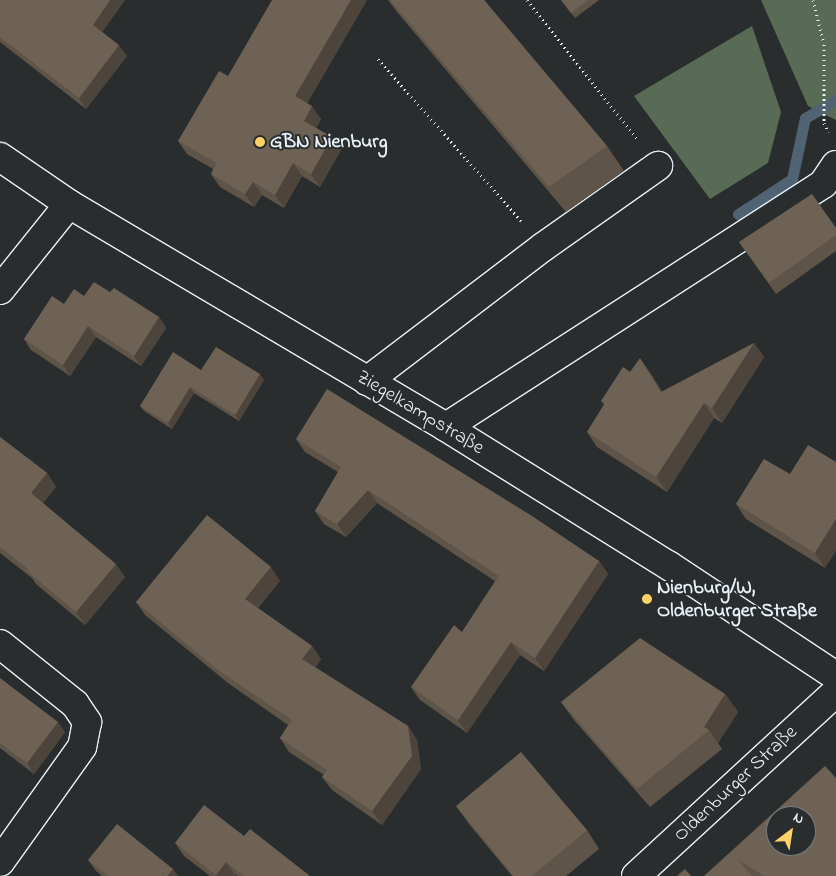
<!DOCTYPE html>
<meta charset="utf-8">
<style>
body{margin:0}
#map{position:relative;width:836px;height:876px;overflow:hidden;background:#2a2d2e;font-family:"Indie Flower",sans-serif}
div>[style]{position:absolute}
.green>*{inset:0;background:#586b55}
.stream>*{height:11px;margin:-5.5px;padding:0 5.5px;transform-origin:5.5px;border-radius:5.5px;background:#506373}
.path>*{height:3px;margin-top:-1.5px;transform-origin:0;background:repeating-linear-gradient(90deg,#e8f1f8 0 1px,transparent 0 5px)}
.roads{filter:drop-shadow(1px 0 #e8f1f8) drop-shadow(-1px 0 #e8f1f8) drop-shadow(0 1px #e8f1f8) drop-shadow(0 -1px #e8f1f8)}
.minor>*{height:28px;margin:-14px;padding:0 14px;transform-origin:14px;border-radius:14px;background:#2a2d2e}
.wall>*{inset:0;background:#5f5448}
.shaded-wall>*{inset:0;background:#4d453b}
.building>*{inset:0;background:#6e6254}
.dots>*{width:14px;height:14px;translate:-50% -50%;box-sizing:border-box;border:2px solid #2a2d2e;border-radius:50%}
span{translate:-50% -50%;white-space:nowrap;text-align:center;line-height:1.15;-webkit-text-stroke:4px #2a2d2e;paint-order:stroke}
.poi-label{font-size:20px;color:#e8f1f8;font-weight:700}
.left{translate:0 -50%;text-align:left}
.street-label{font-size:20px;color:#e8f1f8}
.north{position:absolute;left:766px;top:806px;width:50px;height:50px;box-sizing:border-box;background:#2a2d2e;border:1px solid #767b7f;border-radius:50%;rotate:31deg;font-size:14px;font-weight:700;line-height:20px;text-align:center;color:#e8f1f8}
.north::after{content:'';display:block;margin:auto;width:18px;height:22px;background:#ffd166;clip-path:polygon(50% 0,100% 100%,50% 72%,0 100%)}
</style>
<div id="map">
<div class="green">
<div style="clip-path:polygon(761px 0,836px 0,836px 120px,808px 106px)"></div>
<div style="clip-path:polygon(752px 26px,781px 112px,768px 163px,710px 199px,634px 96px)"></div>
</div>
<div class="stream">
<div style="left:738px;top:214px;width:64px;rotate:-32.9deg"></div>
<div style="left:792px;top:179px;width:62px;rotate:-78deg"></div>
<div style="left:805px;top:118px;width:36px;rotate:-30deg"></div>
</div>
<div class="path">
<div style="left:527px;top:0;width:179px;rotate:51.6deg"></div>
<div style="left:813px;top:0;width:45px;rotate:76deg"></div>
<div style="left:824px;top:44px;width:79px;rotate:90deg"></div>
<div style="left:824px;top:123px;width:10px;rotate:66deg"></div>
<div style="left:378px;top:59px;width:217px;rotate:48.5deg"></div>
</div>
<div class="roads">
<div class="minor">
<div style="left:0;top:157px;width:83px;rotate:34.3deg"></div>
<div style="left:69px;top:204px;width:438px;rotate:30.6deg"></div>
<div style="left:446px;top:427px;width:261px;rotate:31.9deg"></div>
<div style="left:668px;top:565px;width:201px;rotate:33.5deg"></div>
<div style="left:0;top:290px;width:110px;rotate:-51.3deg"></div>
<div style="left:367px;top:381px;width:221px;rotate:-37.3deg"></div>
<div style="left:543px;top:247px;width:141px;rotate:-35.2deg"></div>
<div style="left:446px;top:427px;width:449px;rotate:-32.8deg"></div>
<div style="left:823px;top:184px;width:23px;rotate:-56deg"></div>
<div style="left:0;top:644px;width:96px;rotate:38.7deg"></div>
<div style="left:75px;top:704px;width:22px;rotate:56deg"></div>
<div style="left:87px;top:722px;width:25px;rotate:101deg"></div>
<div style="left:82px;top:747px;width:141px;rotate:125.5deg"></div>
<div style="left:636px;top:876px;width:272px;rotate:-42.6deg"></div>
</div>
</div>
<div class="wall">
<div style="clip-path:polygon(0 0,125px 0,102px 32px,127px 56px,86px 109px,0 42px)"></div>
<div style="clip-path:polygon(367px 0,307px 103px,321px 119px,316px 128px,341px 150px,320px 187px,302px 176px,284px 208px,262px 195px,254px 207px,220px 187px,211px 174px,213px 169px,187px 154px,178px 141px,228px 76px)"></div>
<div style="clip-path:polygon(388px 0,484px 0,607px 146px,624px 171px,566px 212px,397px 12px)"></div>
<div style="clip-path:polygon(561px 0,599px 0,575px 18px)"></div>
<div style="clip-path:polygon(836px 228px,836px 251px,776px 294px,739px 242px)"></div>
<div style="clip-path:polygon(110px 292px,159px 317px,166px 328px,141px 366px,96px 337px,70px 376px,31px 350px,24px 339px,64px 304px,84px 296px)"></div>
<div style="clip-path:polygon(754px 343px,764px 357px,722px 423px,714px 418px,667px 492px,597px 447px,587px 432px,604px 405px,601px 401px,630px 372px,650px 372px,662px 392px)"></div>
<div style="clip-path:polygon(201px 370px,264px 380px,239px 421px,194px 393px,172px 429px,144px 411px,140px 406px)"></div>
<div style="clip-path:polygon(0 437px,47px 473px,56px 487px,43px 503px,125px 577px,85px 625px,36px 584px,32px 578px,0 553px)"></div>
<div style="clip-path:polygon(296px 439px,599px 561px,608px 574px,544px 671px,520px 655px,467px 733px,420px 700px,411px 687px,462px 632px,495px 581px,377px 503px,346px 537px,324px 524px,315px 511px,338px 472px,305px 452px)"></div>
<div style="clip-path:polygon(764px 459px,825px 568px,746px 519px,736px 504px)"></div>
<div style="clip-path:polygon(280px 581px,258px 608px,312px 646px,321px 659px,315px 667px,408px 726px,417px 740px,421px 769px,382px 825px,332px 790px,322px 777px,324px 775px,289px 752px,280px 738px,288px 725px,228px 683px,145px 615px,136px 602px)"></div>
<div style="clip-path:polygon(0 678px,65px 732px,34px 774px,0 748px)"></div>
<div style="clip-path:polygon(725px 694px,738px 712px,718px 743px,722px 749px,650px 807px,574px 720px,561px 702px)"></div>
<div style="clip-path:polygon(836px 778px,836px 876px,704px 876px)"></div>
<div style="clip-path:polygon(456px 806px,587px 830px,599px 849px,566px 876px,512px 876px,469px 824px)"></div>
<div style="clip-path:polygon(244px 836px,310px 876px,237px 876px,235px 875px,234px 876px,210px 876px,184px 856px,175px 843px)"></div>
<div style="clip-path:polygon(88px 860px,173px 869px,178px 876px,102px 876px,96px 871px)"></div>
</div>
<div class="shaded-wall">
<div style="clip-path:polygon(110px 0,125px 0,100px 35px,93px 25px)"></div>
<div style="clip-path:polygon(351px 0,367px 0,304px 109px,295px 96px)"></div>
<div style="clip-path:polygon(119px 45px,127px 56px,86px 109px,79px 98px)"></div>
<div style="clip-path:polygon(312px 106px,321px 119px,313px 134px,304px 121px)"></div>
<div style="clip-path:polygon(332px 137px,341px 150px,320px 187px,311px 174px)"></div>
<div style="clip-path:polygon(293px 163px,302px 176px,284px 208px,275px 195px)"></div>
<div style="clip-path:polygon(253px 182px,262px 195px,254px 207px,245px 194px)"></div>
<div style="clip-path:polygon(159px 317px,166px 328px,141px 366px,134px 356px)"></div>
<div style="clip-path:polygon(88px 326px,96px 337px,70px 376px,63px 365px)"></div>
<div style="clip-path:polygon(754px 343px,764px 357px,722px 423px,712px 408px)"></div>
<div style="clip-path:polygon(640px 358px,650px 372px,672px 407px,661px 392px)"></div>
<div style="clip-path:polygon(260px 374px,264px 380px,239px 421px,235px 415px)"></div>
<div style="clip-path:polygon(190px 387px,194px 393px,172px 429px,168px 423px)"></div>
<div style="clip-path:polygon(704px 403px,714px 418px,667px 492px,656px 477px)"></div>
<div style="clip-path:polygon(47px 473px,56px 487px,40px 506px,31px 493px)"></div>
<div style="clip-path:polygon(368px 490px,377px 503px,346px 537px,337px 524px)"></div>
<div style="clip-path:polygon(836px 519px,836px 551px,825px 568px,815px 553px)"></div>
<div style="clip-path:polygon(599px 561px,608px 574px,544px 671px,535px 658px)"></div>
<div style="clip-path:polygon(116px 564px,125px 577px,85px 625px,76px 612px)"></div>
<div style="clip-path:polygon(271px 567px,280px 581px,254px 612px,245px 599px)"></div>
<div style="clip-path:polygon(511px 642px,520px 655px,467px 733px,458px 720px)"></div>
<div style="clip-path:polygon(312px 646px,321px 659px,312px 673px,302px 659px)"></div>
<div style="clip-path:polygon(725px 694px,738px 712px,718px 743px,709px 730px,704px 727px)"></div>
<div style="clip-path:polygon(58px 722px,65px 732px,34px 774px,27px 763px)"></div>
<div style="clip-path:polygon(408px 726px,417px 740px,421px 769px,382px 825px,372px 811px)"></div>
<div style="clip-path:polygon(226px 862px,235px 875px,234px 876px,217px 876px,216px 875px)"></div>
<div style="clip-path:polygon(173px 869px,178px 876px,167px 876px)"></div>
</div>
<div class="building">
<div style="clip-path:polygon(0 0,110px 0,93px 25px,119px 45px,79px 98px,0 37px)"></div>
<div style="clip-path:polygon(272px 0,351px 0,295px 96px,312px 106px,304px 121px,332px 137px,311px 174px,293px 163px,275px 195px,253px 182px,245px 194px,211px 174px,217px 163px,178px 141px,219px 71px,228px 76px)"></div>
<div style="clip-path:polygon(390px 0,484px 0,607px 146px,549px 187px)"></div>
<div style="clip-path:polygon(561px 0,588px 0,571px 13px)"></div>
<div style="clip-path:polygon(812px 194px,836px 228px,836px 235px,769px 283px,739px 242px)"></div>
<div style="clip-path:polygon(94px 282px,110px 292px,114px 288px,159px 317px,134px 356px,88px 326px,63px 365px,24px 339px,52px 296px,64px 304px,74px 289px,84px 296px)"></div>
<div style="clip-path:polygon(754px 343px,712px 408px,704px 403px,656px 477px,587px 432px,605px 403px,601px 401px,623px 367px,630px 372px,640px 358px,661px 392px)"></div>
<div style="clip-path:polygon(216px 347px,260px 374px,235px 415px,190px 387px,168px 423px,140px 406px,173px 352px,201px 370px)"></div>
<div style="clip-path:polygon(327px 389px,532px 516px,599px 561px,535px 658px,511px 642px,458px 720px,411px 687px,454px 625px,462px 632px,499px 576px,368px 490px,337px 524px,315px 511px,341px 467px,296px 439px)"></div>
<div style="clip-path:polygon(0 437px,47px 473px,31px 493px,116px 564px,76px 612px,27px 571px,28px 569px,0 547px)"></div>
<div style="clip-path:polygon(808px 445px,836px 462px,836px 519px,815px 553px,736px 504px,764px 459px,790px 474px)"></div>
<div style="clip-path:polygon(207px 515px,271px 567px,245px 599px,312px 646px,302px 659px,408px 726px,412px 756px,372px 811px,322px 777px,327px 770px,280px 738px,292px 720px,218px 670px,136px 602px)"></div>
<div style="clip-path:polygon(640px 638px,725px 694px,704px 727px,709px 730px,637px 789px,561px 702px)"></div>
<div style="clip-path:polygon(0 678px,58px 722px,27px 763px,0 743px)"></div>
<div style="clip-path:polygon(521px 752px,587px 830px,532px 876px,514px 876px,456px 806px)"></div>
<div style="clip-path:polygon(evenodd,825px 766px,836px 778px,836px 876px,764px 876px,738px 860px,752px 876px,704px 876px,825px 766px,776px 816px,806px 816px,806px 846px,776px 846px,776px 816px)"></div>
<div style="clip-path:polygon(204px 805px,244px 836px,250px 829px,310px 876px,244px 876px,226px 862px,216px 875px,175px 843px)"></div>
<div style="clip-path:polygon(117px 824px,173px 869px,167px 876px,108px 876px,88px 860px)"></div>
<div style="clip-path:polygon(685px 869px,691px 876px,677px 876px)"></div>
</div>
<div class="dots">
<div style="left:260px;top:142px;background:#ffd166"></div>
<div style="left:647px;top:599px;background:#ffd166"></div>
</div>
<div class="poi-label">
<span class="left" style="left:270px;top:142px">GBN Nienburg</span>
<span class="left" style="left:657px;top:600px">Nienburg/W,<br>Oldenburger Straße</span>
</div>
<div class="street-label">
<span style="left:420px;top:413px;rotate:31deg">Ziegelkampstraße</span>
<span style="left:736px;top:784px;rotate:-43deg">Oldenburger Straße</span>
</div>
<div class="north">N</div>
</div>
